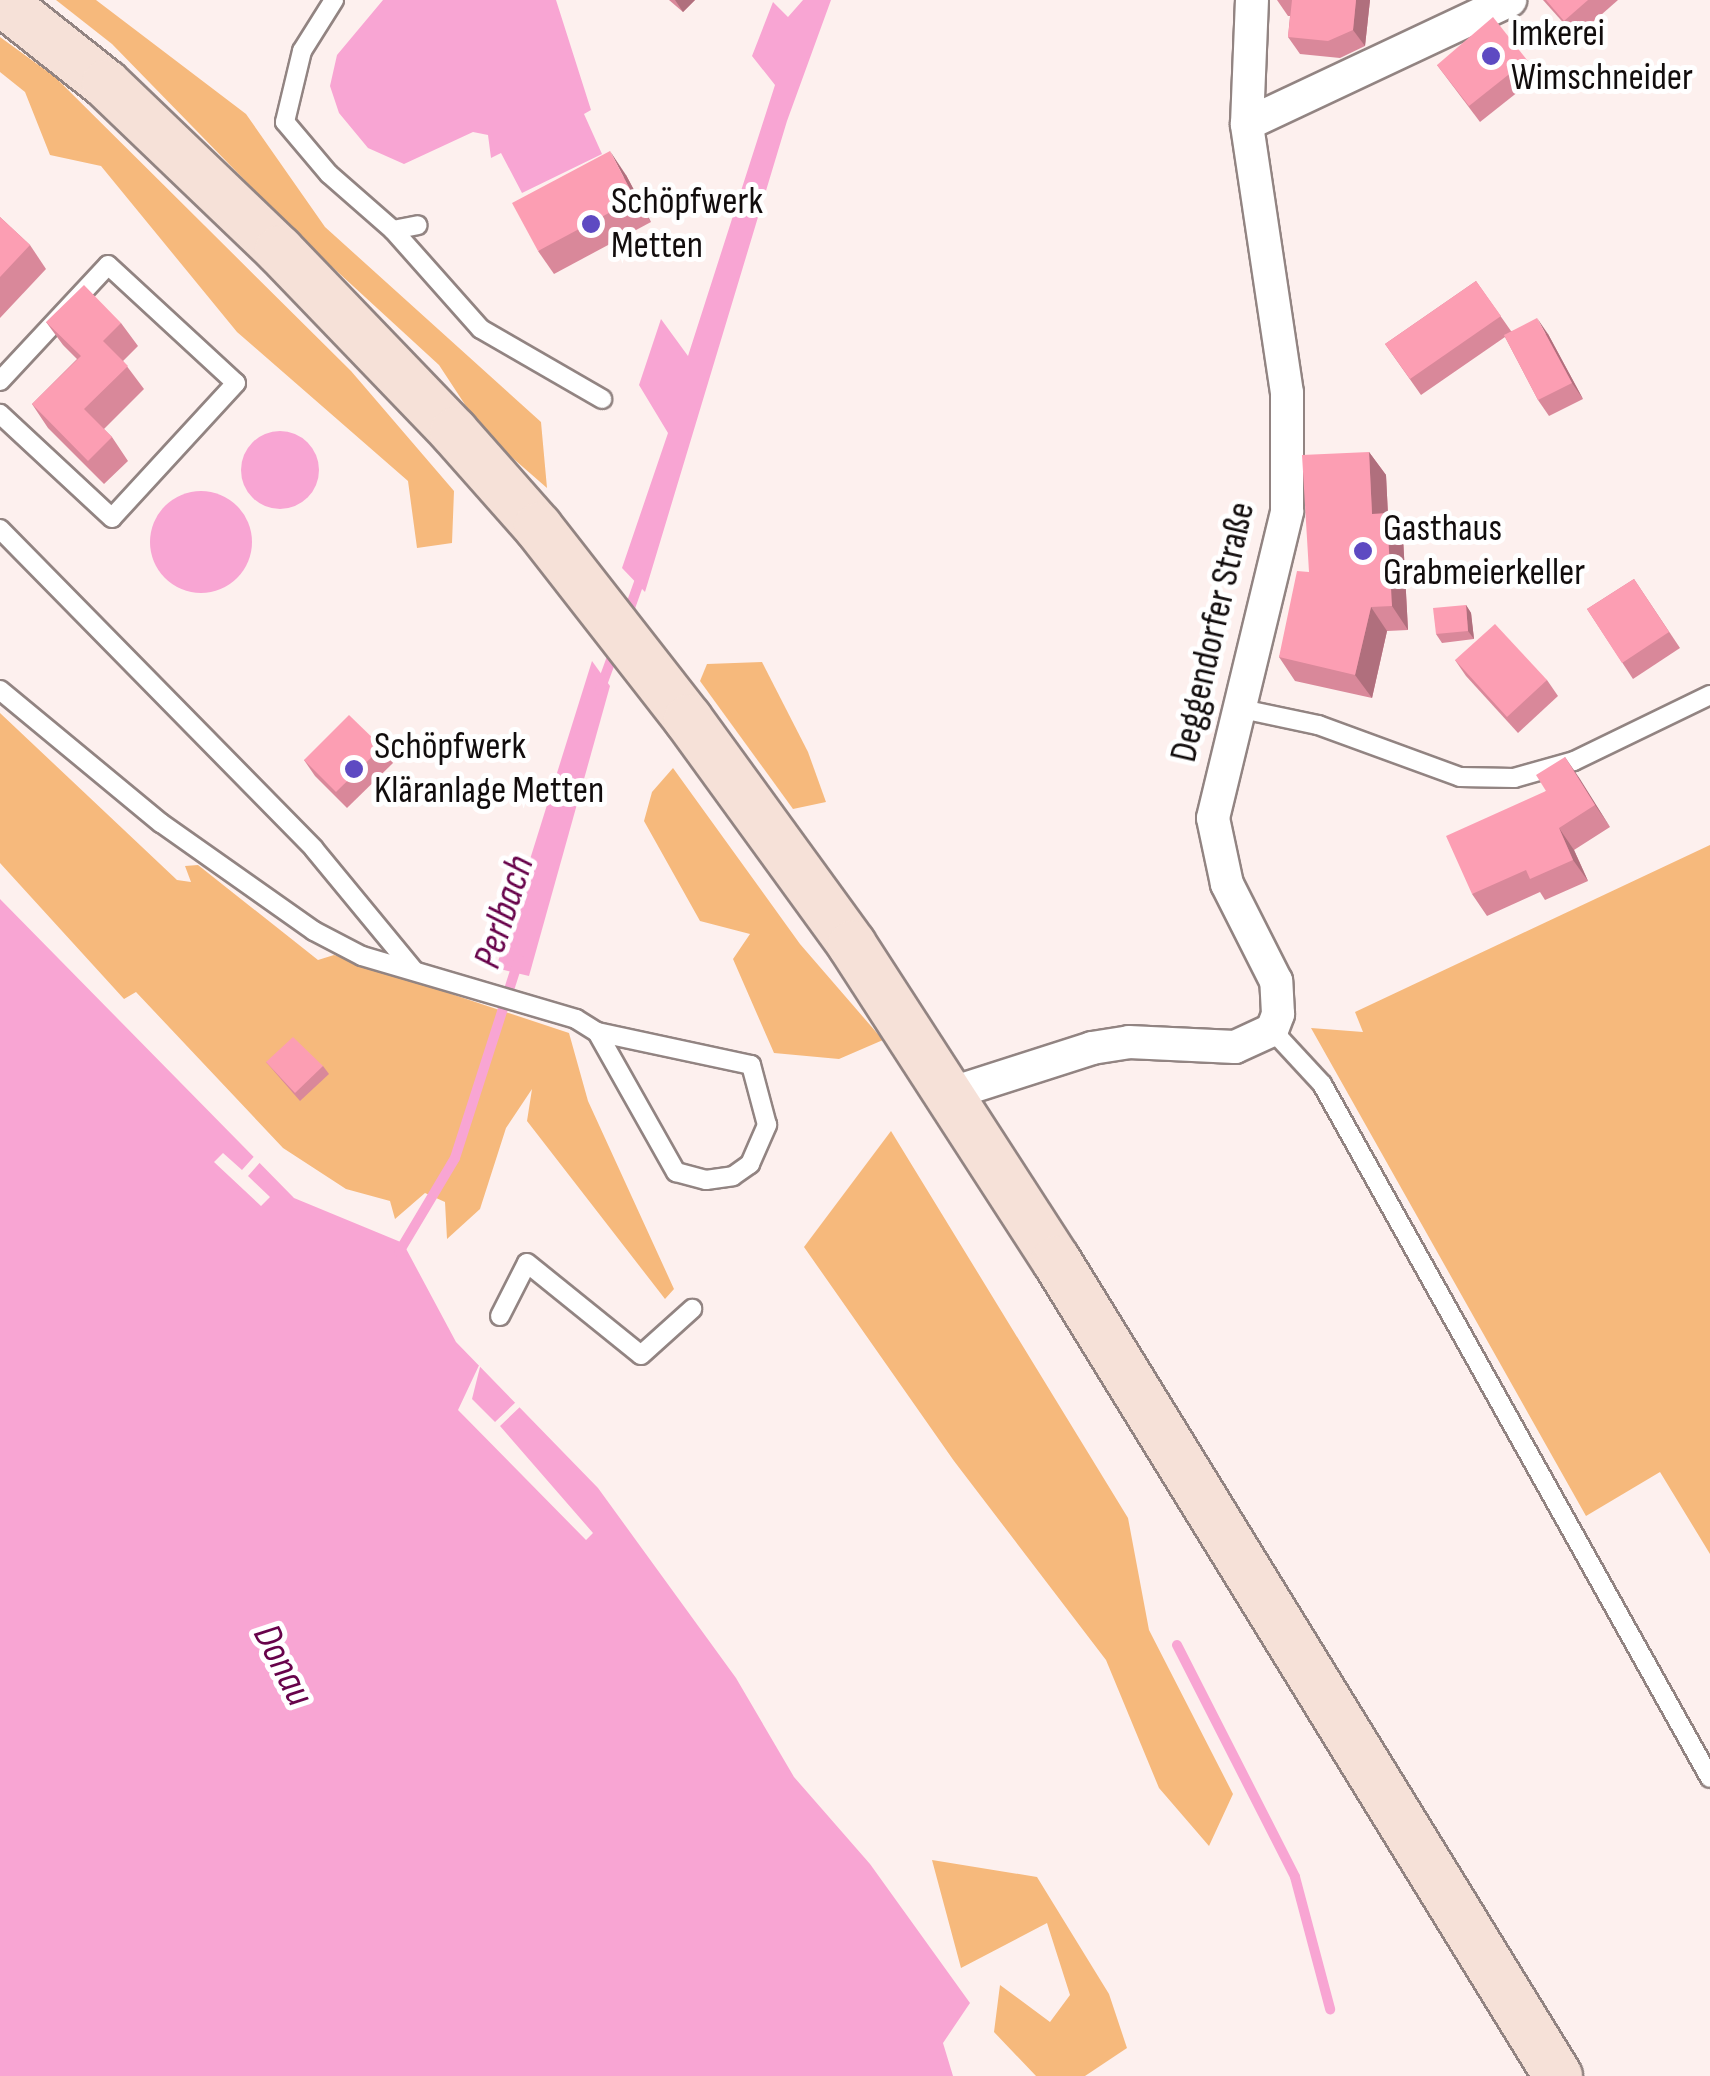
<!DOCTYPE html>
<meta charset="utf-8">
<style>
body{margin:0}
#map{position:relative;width:1710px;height:2076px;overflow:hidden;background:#fdf0ee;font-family:"Sofia Sans Condensed",sans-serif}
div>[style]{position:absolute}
.green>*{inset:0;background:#f6b97c}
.water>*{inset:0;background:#f8a5d3}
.round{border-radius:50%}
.pier>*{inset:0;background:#fdf0ee}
.stream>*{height:10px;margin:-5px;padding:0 5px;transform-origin:5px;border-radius:5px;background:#f8a5d3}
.roads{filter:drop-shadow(2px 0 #928482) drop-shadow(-2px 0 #928482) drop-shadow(0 2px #928482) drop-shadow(0 -2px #928482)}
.lane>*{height:18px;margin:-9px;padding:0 9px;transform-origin:9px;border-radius:9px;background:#fff}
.street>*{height:32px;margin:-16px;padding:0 16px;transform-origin:16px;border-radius:16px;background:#fff}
.secondary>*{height:48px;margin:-24px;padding:0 24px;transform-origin:24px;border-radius:24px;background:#f6e1d8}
.wall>*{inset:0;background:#d9889a}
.shaded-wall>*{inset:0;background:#b06f7d}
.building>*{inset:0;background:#fc9eb3}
.dots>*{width:28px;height:28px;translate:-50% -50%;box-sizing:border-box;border:5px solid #fff;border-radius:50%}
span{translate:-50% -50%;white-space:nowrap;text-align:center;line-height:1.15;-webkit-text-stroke:10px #fff;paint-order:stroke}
.poi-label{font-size:38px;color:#120d0d}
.left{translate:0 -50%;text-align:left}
.street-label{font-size:38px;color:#120d0d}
.water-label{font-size:40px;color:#67024a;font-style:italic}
</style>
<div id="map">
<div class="green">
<div style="clip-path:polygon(56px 0,96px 0,246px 114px,325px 227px,541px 422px,547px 488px,483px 432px,439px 365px,304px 241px,112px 44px)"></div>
<div style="clip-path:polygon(0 37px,55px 77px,351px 371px,454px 491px,452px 543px,417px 548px,408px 481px,237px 332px,101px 166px,50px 155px,25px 92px,0 72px)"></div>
<div style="clip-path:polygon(762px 662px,808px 752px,826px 802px,793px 809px,700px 681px,707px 664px)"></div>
<div style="clip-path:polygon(0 713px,177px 880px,191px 882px,185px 866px,198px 865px,318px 960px,334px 955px,569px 1033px,588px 1101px,674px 1289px,665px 1299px,527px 1121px,532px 1089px,506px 1128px,480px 1209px,447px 1239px,445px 1202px,425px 1193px,395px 1219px,390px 1201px,346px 1189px,283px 1148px,136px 992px,124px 999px,0 863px)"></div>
<div style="clip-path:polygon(673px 768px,800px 944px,883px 1040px,839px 1059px,774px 1053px,733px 959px,750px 934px,700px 921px,644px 821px,652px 792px)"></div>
<div style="clip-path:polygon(1710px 845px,1710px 1554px,1660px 1472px,1586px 1516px,1311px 1028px,1363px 1032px,1355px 1012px)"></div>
<div style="clip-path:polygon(891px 1131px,1128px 1518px,1149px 1630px,1233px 1794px,1209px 1846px,1159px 1788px,1106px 1660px,954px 1461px,804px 1247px)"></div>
<div style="clip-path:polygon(932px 1860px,1037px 1877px,1109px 1994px,1127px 2048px,1085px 2076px,1036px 2076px,994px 2032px,1000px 1985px,1050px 2022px,1070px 1995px,1047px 1923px,961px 1968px)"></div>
</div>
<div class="water">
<div style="clip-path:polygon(383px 0,556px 0,591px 110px,584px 114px,602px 154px,522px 193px,501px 153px,491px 158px,488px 135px,473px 132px,404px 164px,368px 148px,339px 113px,330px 86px,337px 55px)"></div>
<div style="clip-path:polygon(803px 0,831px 0,787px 121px,645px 592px,622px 568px,668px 433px,639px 385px,661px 319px,688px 356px,775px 85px,752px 56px,773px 2px,788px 17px)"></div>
<div class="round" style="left:241px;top:431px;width:78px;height:78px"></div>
<div class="round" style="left:150px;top:491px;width:102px;height:102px"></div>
<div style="clip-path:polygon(592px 661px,610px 686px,529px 976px,496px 968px)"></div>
<div style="clip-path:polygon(0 899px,294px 1198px,403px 1243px,456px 1342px,598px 1488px,736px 1678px,794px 1777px,870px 1864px,970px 2003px,943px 2043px,953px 2076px,0 2076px)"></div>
</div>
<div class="pier">
<div style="clip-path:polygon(223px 1153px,242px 1170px,257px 1153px,263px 1159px,248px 1176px,270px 1197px,261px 1206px,214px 1162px)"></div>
<div style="clip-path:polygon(482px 1359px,472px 1399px,495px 1422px,519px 1399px,523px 1404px,500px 1426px,593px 1533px,586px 1540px,458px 1410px)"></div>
</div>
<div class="stream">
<div style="left:626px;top:619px;width:48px;rotate:-70.4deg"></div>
<div style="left:600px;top:690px;width:44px;rotate:-69.9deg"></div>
<div style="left:399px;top:1252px;width:109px;rotate:-59.2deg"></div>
<div style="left:455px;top:1158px;width:209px;rotate:-72.2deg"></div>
<div style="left:1177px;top:1645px;width:260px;rotate:63deg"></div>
<div style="left:1295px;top:1877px;width:137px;rotate:75.1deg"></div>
</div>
<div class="roads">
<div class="lane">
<div style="left:334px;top:0;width:60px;rotate:122.1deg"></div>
<div style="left:302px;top:51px;width:73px;rotate:103.5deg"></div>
<div style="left:285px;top:122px;width:68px;rotate:49.8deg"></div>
<div style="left:329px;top:174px;width:85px;rotate:41.2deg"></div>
<div style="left:393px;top:230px;width:25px;rotate:-11deg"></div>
<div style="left:393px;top:230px;width:132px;rotate:48.4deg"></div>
<div style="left:481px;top:329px;width:140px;rotate:30deg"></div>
<div style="left:0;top:381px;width:158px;rotate:-47deg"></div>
<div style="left:108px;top:265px;width:174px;rotate:42.7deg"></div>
<div style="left:236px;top:383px;width:183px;rotate:132.6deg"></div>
<div style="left:112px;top:518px;width:153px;rotate:-137.1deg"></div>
<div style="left:0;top:529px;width:448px;rotate:45.5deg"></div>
<div style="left:314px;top:849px;width:156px;rotate:50.5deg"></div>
<div style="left:0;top:690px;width:209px;rotate:39.6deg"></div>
<div style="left:161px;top:823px;width:187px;rotate:35.2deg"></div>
<div style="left:314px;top:931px;width:54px;rotate:27.5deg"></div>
<div style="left:362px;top:956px;width:223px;rotate:16.4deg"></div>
<div style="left:576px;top:1019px;width:25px;rotate:32deg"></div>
<div style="left:597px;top:1032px;width:161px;rotate:60.6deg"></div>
<div style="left:676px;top:1172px;width:31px;rotate:15deg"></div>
<div style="left:706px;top:1180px;width:27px;rotate:-8deg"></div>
<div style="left:733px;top:1176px;width:21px;rotate:-35deg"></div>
<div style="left:750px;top:1164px;width:43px;rotate:-66.4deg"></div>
<div style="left:767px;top:1125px;width:62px;rotate:-104.9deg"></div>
<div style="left:751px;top:1065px;width:157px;rotate:-167.9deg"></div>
<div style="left:1242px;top:709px;width:78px;rotate:11.9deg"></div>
<div style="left:1318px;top:725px;width:151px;rotate:20.1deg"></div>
<div style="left:1460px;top:777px;width:54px;rotate:1.1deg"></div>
<div style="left:1514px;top:778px;width:62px;rotate:-15.8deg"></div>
<div style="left:1574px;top:761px;width:151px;rotate:-25.9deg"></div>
<div style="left:1272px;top:1030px;width:74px;rotate:47.2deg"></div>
<div style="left:1322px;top:1084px;width:795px;rotate:60.79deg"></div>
<div style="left:500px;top:1316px;width:59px;rotate:-63deg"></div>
<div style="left:527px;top:1263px;width:146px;rotate:38.9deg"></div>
<div style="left:641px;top:1355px;width:69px;rotate:-42deg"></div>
</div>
<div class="street">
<div style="left:1247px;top:124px;width:291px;rotate:-25.2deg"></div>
<div style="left:949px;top:1094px;width:150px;rotate:-17.8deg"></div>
<div style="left:1092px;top:1048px;width:37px;rotate:-9deg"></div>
<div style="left:1129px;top:1042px;width:106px;rotate:2.7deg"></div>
<div style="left:1235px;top:1047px;width:41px;rotate:-24.7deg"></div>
<div style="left:1272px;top:1030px;width:17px;rotate:-69deg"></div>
<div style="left:1278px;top:1014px;width:33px;rotate:-93deg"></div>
<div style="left:1276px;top:981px;width:109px;rotate:-116.8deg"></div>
<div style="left:1227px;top:884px;width:67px;rotate:-102deg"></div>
<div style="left:1213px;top:818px;width:316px;rotate:-76.4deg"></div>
<div style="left:1287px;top:511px;width:118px;rotate:-90deg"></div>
<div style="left:1287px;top:393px;width:272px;rotate:-98.5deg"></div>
<div style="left:1247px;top:124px;width:124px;rotate:-87.7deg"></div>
</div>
<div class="secondary">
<div style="left:0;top:0;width:135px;rotate:38.4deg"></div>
<div style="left:106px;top:84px;width:240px;rotate:43.8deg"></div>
<div style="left:279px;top:250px;width:252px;rotate:46.1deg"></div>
<div style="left:454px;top:432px;width:127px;rotate:48.5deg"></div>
<div style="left:538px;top:527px;width:244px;rotate:52deg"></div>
<div style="left:688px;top:719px;width:279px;rotate:54deg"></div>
<div style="left:852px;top:945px;width:375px;rotate:57.1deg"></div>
<div style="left:1056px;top:1260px;width:958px;rotate:58.4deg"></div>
</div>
</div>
<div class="wall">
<div style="clip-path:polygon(669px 0,695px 0,683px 12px)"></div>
<div style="clip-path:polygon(1277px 0,1370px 0,1365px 46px,1340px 58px,1300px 54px,1288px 37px,1290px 16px,1288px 16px)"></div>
<div style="clip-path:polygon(1543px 0,1618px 0,1576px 37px)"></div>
<div style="clip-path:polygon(1527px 60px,1538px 76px,1480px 122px,1437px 65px)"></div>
<div style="clip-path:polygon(626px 175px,651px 222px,554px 274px,538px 251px)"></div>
<div style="clip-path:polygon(0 217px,30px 245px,46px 269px,0 318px)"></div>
<div style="clip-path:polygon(1476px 281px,1511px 331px,1548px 334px,1583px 399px,1549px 416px,1538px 400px,1505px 337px,1421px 395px,1385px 344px)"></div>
<div style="clip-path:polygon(46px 322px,121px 323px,138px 346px,123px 361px,144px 389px,104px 429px,112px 437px,128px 461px,104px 484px,48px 428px,32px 404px,77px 359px,63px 345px)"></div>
<div style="clip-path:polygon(1369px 452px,1386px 475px,1388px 515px,1403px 537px,1408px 630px,1387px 631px,1372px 698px,1295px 681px,1279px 657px)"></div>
<div style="clip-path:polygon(1634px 579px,1680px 648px,1633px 679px,1587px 609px)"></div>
<div style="clip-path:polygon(1466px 605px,1471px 613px,1474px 639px,1442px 643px,1436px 634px)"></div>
<div style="clip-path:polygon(1455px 660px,1547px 680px,1558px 696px,1518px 733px,1466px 676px)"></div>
<div style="clip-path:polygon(382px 747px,393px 763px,347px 808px,315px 776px,304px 760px)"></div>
<div style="clip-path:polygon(1565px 757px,1610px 827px,1574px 850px,1588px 881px,1545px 900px,1540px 892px,1487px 916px,1472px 894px,1546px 791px)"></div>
<div style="clip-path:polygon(266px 1062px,323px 1066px,329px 1074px,300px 1101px)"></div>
</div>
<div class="shaded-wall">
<div style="clip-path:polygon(675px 0,695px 0,683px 12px)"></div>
<div style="clip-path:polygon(1356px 0,1370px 0,1365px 46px,1353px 30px)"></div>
<div style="clip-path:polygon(610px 151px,626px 175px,651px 222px,635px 199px)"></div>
<div style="clip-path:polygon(1537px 318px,1548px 334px,1583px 399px,1572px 383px)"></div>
<div style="clip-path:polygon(1369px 452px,1386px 475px,1388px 515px,1403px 537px,1408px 630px,1392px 606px,1372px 514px)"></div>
<div style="clip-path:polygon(1466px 605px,1471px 613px,1474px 639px,1468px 631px)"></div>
<div style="clip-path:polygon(1371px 607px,1387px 631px,1372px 698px,1355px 675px)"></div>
<div style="clip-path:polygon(1565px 757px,1580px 779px,1610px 827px,1595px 805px)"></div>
<div style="clip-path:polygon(1559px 828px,1574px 850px,1588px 881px,1573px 860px)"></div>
</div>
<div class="building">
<div style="clip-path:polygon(1287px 0,1356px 0,1353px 30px,1328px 41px,1288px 37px,1292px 0)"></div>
<div style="clip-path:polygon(1546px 0,1588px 0,1564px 21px)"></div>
<div style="clip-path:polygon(1493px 17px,1527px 60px,1469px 106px,1437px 65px)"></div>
<div style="clip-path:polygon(610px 151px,635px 199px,538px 251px,512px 203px)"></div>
<div style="clip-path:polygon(0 217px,30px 245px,0 277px)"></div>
<div style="clip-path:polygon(1476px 281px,1501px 316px,1410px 379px,1385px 344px)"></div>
<div style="clip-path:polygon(84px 285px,121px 323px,103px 341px,128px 366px,84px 409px,112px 437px,88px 461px,32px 404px,81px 356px,46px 322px)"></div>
<div style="clip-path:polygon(1537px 318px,1572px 383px,1538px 400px,1504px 335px)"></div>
<div style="clip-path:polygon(1369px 452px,1372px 514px,1387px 513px,1392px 606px,1371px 607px,1355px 675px,1279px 657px,1297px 571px,1309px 572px,1302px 455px)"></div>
<div style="clip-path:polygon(1634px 579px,1669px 632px,1622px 663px,1587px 609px)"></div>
<div style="clip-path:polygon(1466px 605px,1468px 631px,1436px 634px,1433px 608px)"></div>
<div style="clip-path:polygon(1495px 624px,1547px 680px,1507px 717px,1455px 660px)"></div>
<div style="clip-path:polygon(349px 715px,382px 747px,336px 792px,304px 760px)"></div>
<div style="clip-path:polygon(1565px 757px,1595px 805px,1559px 828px,1573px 860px,1530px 879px,1526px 870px,1472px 894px,1446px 836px,1546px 791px,1536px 775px)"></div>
<div style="clip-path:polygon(293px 1037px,323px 1066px,295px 1093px,266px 1062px)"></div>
</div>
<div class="dots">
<div style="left:1491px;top:56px;background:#5e4ac2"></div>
<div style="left:591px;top:224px;background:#5e4ac2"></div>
<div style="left:1363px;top:551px;background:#5e4ac2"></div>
<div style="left:354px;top:769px;background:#5e4ac2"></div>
</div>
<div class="poi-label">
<span class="left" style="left:1511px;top:56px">Imkerei<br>Wimschneider</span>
<span class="left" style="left:611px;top:224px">Schöpfwerk<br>Metten</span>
<span class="left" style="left:1383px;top:551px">Gasthaus<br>Grabmeierkeller</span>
<span class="left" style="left:374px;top:769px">Schöpfwerk<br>Kläranlage Metten</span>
</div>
<div class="street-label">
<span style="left:1213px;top:632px;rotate:-77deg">Deggendorfer Straße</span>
</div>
<div class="water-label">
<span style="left:504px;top:912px;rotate:-72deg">Perlbach</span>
<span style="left:283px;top:1665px;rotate:63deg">Donau</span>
</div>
</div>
